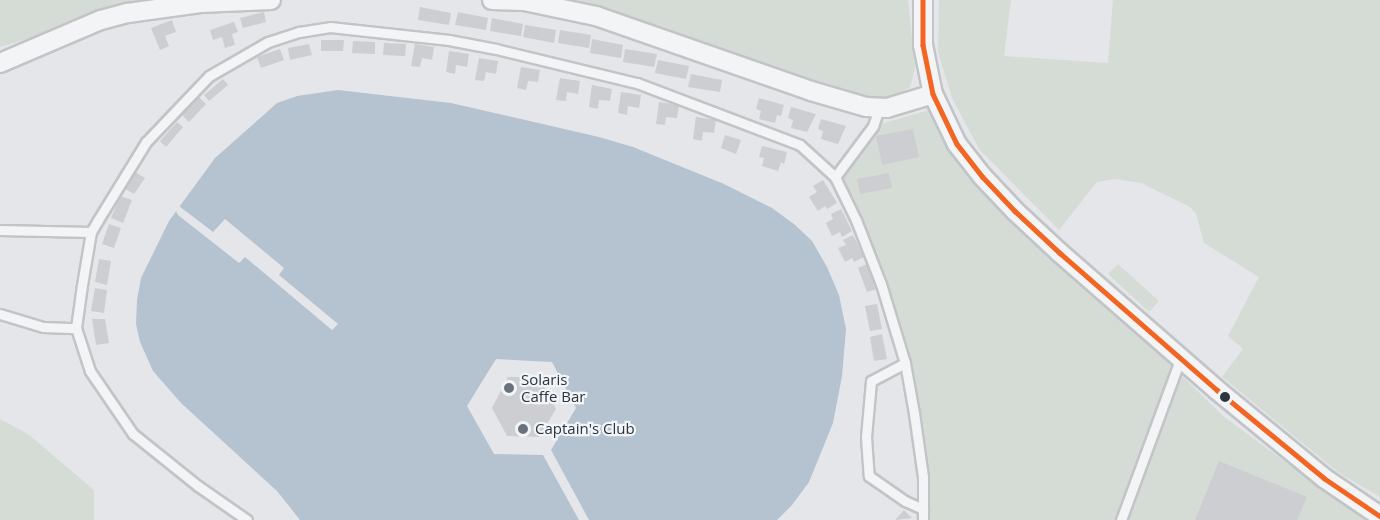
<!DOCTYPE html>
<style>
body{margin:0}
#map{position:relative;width:1380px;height:520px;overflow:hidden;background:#e4e6e9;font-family:"Open Sans",sans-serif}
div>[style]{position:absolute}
.green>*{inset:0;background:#d5dcd5}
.water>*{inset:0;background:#b5c3d1}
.pier>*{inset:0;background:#e4e6e9}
.building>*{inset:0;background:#ccced1}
.roads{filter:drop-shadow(2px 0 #c2c4c7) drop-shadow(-2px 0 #c2c4c7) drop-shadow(0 2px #c2c4c7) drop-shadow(0 -2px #c2c4c7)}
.service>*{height:9px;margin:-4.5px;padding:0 4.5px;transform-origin:4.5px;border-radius:4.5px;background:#f3f4f5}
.minor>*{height:18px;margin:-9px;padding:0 9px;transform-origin:9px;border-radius:9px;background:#f3f4f5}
.bus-1>*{height:4.5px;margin:-2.25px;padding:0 2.25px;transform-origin:2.25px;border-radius:2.25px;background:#f26522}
.dots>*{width:16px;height:16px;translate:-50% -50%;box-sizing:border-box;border:3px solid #f2f5f7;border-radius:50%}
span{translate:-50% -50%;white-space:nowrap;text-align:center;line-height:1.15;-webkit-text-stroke:4.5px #f2f5f7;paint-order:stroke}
.poi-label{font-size:15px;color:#2c3441}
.left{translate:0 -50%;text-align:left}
</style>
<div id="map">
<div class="green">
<div style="clip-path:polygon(0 0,148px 0,110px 8px,43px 34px,0 47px)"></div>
<div style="clip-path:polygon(561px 0,908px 0,915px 68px,910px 87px,894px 97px,867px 97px,818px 84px)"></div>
<div style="clip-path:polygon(939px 0,1011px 0,1004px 56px,1108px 63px,1113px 0,1380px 0,1380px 497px,1339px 473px,1222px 377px,1243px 349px,1228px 336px,1259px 277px,1204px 243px,1196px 214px,1190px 207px,1141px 183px,1115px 179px,1097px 182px,1059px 230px,979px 149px,952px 98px,938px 52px)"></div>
<div style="clip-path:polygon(933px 109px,967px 171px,1000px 212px,1044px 254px,1095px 299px,1127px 322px,1223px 416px,1365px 520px,916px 520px,918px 487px,901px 372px,867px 254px,834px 185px,873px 126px)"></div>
<div style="clip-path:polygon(1118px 264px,1159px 301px,1149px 312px,1108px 274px)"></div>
<div style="clip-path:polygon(0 419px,28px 434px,94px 490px,94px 520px,0 520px)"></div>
</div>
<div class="water">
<div style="clip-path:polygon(338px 90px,451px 103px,599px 137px,633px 147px,724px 184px,772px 208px,794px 224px,812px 241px,827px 267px,839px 295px,846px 329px,842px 376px,833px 423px,809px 482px,792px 505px,777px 520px,300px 520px,277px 491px,181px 403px,153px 371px,140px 342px,136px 324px,137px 300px,141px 278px,169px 221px,215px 158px,277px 103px,297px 96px)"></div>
</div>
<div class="pier">
<div style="clip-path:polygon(179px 206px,213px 232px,225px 219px,284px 268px,279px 275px,338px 324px,332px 330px,245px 257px,239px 263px,178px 215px,176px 211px)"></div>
<div style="clip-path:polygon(496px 359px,552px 362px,576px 408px,551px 450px,589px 520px,579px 520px,543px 455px,494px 454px,467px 406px)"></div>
</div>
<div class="building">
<div style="clip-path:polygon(420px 7px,451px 13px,449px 25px,418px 20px)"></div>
<div style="clip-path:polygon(264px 12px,266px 22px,243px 28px,240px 18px)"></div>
<div style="clip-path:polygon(458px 12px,488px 18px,486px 30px,455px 25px)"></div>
<div style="clip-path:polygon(492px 18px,523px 24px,521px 36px,490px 31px)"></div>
<div style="clip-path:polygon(172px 20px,176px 32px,165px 36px,169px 46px,160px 50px,151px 28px)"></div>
<div style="clip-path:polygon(234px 22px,238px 32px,232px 34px,235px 45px,225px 48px,222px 37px,213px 40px,210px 30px)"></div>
<div style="clip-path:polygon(525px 25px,556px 30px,554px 43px,523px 37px)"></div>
<div style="clip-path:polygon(560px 30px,591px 35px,589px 48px,558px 43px)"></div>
<div style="clip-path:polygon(592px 39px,623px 45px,621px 58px,590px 53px)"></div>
<div style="clip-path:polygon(321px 40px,344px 40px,343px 51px,321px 51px)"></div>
<div style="clip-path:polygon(353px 41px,375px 42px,375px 54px,352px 53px)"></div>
<div style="clip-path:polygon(384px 43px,406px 44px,405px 56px,383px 55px)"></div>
<div style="clip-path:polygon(309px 44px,312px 55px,290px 60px,288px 48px)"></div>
<div style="clip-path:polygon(415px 44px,434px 47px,432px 60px,422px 58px,420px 67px,411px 66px)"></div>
<div style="clip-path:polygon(280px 49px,284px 60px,261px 68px,257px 57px)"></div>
<div style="clip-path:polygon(625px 49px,657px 54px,654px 67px,623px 62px)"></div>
<div style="clip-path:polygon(449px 51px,469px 54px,467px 67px,456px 65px,455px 74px,446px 72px)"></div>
<div style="clip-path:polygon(479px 58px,498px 61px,496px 74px,486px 72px,484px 81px,475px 80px)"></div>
<div style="clip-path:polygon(658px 60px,689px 66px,686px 79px,655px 73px)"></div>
<div style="clip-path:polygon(521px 67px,540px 70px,538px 82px,528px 81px,526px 90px,517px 88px)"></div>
<div style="clip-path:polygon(691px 74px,722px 80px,720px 92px,688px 87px)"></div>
<div style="clip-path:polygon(560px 78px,580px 81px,578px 94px,567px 92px,566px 101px,556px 100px)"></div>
<div style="clip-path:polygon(223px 79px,228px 85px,209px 101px,204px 95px)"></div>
<div style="clip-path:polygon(592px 85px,612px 89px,610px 101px,599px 100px,598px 109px,589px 107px)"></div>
<div style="clip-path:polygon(621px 92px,641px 95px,639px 108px,628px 106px,627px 115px,618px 113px)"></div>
<div style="clip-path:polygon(199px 97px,206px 104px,189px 122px,182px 115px)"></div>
<div style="clip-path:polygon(759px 98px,784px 105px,781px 116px,777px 115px,775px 123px,759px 119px,761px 111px,756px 109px)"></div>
<div style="clip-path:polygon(659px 102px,679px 105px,677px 118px,666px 117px,665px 125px,656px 124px)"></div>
<div style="clip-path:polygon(791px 107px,816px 114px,807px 132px,791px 128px,793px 120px,788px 118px)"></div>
<div style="clip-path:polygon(696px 117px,716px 120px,714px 133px,703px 132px,702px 141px,693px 139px)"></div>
<div style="clip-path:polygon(821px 119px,846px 126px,838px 144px,821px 139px,823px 131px,818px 129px)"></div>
<div style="clip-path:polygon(177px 122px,183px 127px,166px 147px,160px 141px)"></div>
<div style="clip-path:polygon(913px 129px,919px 157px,882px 165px,876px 136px)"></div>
<div style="clip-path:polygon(725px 135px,741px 140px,736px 154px,721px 148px)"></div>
<div style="clip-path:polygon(762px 146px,787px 152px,784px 164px,781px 162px,778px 171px,762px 166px,764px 158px,759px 157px)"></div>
<div style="clip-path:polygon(135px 172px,145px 178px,134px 194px,124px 188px)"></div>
<div style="clip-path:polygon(889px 173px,892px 188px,860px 194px,857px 179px)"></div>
<div style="clip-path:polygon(823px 180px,837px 203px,827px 209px,825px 206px,818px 211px,809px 197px,817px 192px,813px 186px)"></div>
<div style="clip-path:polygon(120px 196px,132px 200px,123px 223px,111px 218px)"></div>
<div style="clip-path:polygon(841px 209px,852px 231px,842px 237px,840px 232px,832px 236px,826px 223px,833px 219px,831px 214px)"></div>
<div style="clip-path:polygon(109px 224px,121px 228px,114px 248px,102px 244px)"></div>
<div style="clip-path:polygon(853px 235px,864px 257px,854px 262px,852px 258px,845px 262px,838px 248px,846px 245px,843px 240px)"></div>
<div style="clip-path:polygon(99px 259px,111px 261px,107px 285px,95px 282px)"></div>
<div style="clip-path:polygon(867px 264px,877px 289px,867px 292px,858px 268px)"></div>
<div style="clip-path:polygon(95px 288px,107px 290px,104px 313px,91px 311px)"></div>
<div style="clip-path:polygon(877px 304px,882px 329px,870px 331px,865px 306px)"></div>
<div style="clip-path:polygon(92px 319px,105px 319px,109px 343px,96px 345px)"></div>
<div style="clip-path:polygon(882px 334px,887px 359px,874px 361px,870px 337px)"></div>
<div style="clip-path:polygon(508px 377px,539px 377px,556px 409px,539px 437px,507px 436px,492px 408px)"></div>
<div style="clip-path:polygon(1219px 461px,1307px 497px,1297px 520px,1195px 520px)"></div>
<div style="clip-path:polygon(904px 510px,912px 518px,895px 520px)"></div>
</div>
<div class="roads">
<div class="service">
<div style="left:835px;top:177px;width:64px;rotate:-53.3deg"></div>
<div style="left:873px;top:126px;width:18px;rotate:-71deg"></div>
<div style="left:0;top:230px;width:91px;rotate:1.3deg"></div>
<div style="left:0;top:314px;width:45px;rotate:16.8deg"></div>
<div style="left:43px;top:327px;width:33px;rotate:2deg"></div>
<div style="left:905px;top:363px;width:38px;rotate:152deg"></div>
<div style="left:871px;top:381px;width:56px;rotate:95.1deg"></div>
<div style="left:866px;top:437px;width:39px;rotate:86deg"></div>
<div style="left:869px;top:476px;width:44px;rotate:34.8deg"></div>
<div style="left:905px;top:501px;width:20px;rotate:24deg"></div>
<div style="left:247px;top:520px;width:60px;rotate:-145.2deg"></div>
<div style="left:198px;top:486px;width:83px;rotate:-141.3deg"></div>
<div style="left:133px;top:434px;width:76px;rotate:-124.3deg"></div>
<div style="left:90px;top:371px;width:45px;rotate:-108deg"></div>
<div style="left:76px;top:328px;width:43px;rotate:-82.1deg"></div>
<div style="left:82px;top:285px;width:54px;rotate:-80.4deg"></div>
<div style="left:91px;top:232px;width:14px;rotate:-60deg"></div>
<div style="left:98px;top:220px;width:92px;rotate:-58.4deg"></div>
<div style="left:146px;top:142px;width:91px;rotate:-46.3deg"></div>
<div style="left:209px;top:76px;width:68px;rotate:-30deg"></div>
<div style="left:268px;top:42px;width:33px;rotate:-18deg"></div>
<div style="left:299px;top:32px;width:31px;rotate:-9deg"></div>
<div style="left:330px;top:27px;width:120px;rotate:6.2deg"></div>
<div style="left:449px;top:40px;width:48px;rotate:10.8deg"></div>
<div style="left:496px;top:49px;width:145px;rotate:13.6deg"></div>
<div style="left:637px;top:83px;width:174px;rotate:20.8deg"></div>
<div style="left:800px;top:145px;width:47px;rotate:42.4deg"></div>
<div style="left:835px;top:177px;width:48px;rotate:64deg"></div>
<div style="left:856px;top:220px;width:69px;rotate:68.7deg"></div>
<div style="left:881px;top:284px;width:83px;rotate:73.1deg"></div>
<div style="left:905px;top:363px;width:51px;rotate:79.8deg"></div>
<div style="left:914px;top:413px;width:65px;rotate:82deg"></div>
<div style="left:923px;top:477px;width:43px;rotate:90deg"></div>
<div style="left:1121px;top:520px;width:174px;rotate:-69.8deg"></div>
</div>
<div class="minor">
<div style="left:492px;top:0;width:32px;rotate:2deg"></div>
<div style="left:524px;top:1px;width:74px;rotate:11.8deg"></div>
<div style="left:596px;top:16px;width:228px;rotate:19.2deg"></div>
<div style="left:811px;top:91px;width:57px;rotate:16.2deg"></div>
<div style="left:866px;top:107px;width:21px;rotate:3deg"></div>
<div style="left:887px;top:108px;width:48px;rotate:-16.9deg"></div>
<div style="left:923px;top:0;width:45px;rotate:90deg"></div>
<div style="left:923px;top:45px;width:50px;rotate:78.5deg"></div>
<div style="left:933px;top:94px;width:55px;rotate:64.4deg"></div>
<div style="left:957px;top:144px;width:41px;rotate:52deg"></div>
<div style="left:982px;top:176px;width:48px;rotate:46.7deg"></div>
<div style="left:1015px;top:211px;width:62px;rotate:43deg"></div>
<div style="left:1060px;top:253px;width:208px;rotate:41.1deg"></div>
<div style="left:1217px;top:390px;width:139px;rotate:39.4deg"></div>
<div style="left:1324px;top:478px;width:68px;rotate:34.2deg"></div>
<div style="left:0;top:63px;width:110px;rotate:-23.1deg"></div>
<div style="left:101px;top:20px;width:28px;rotate:-15deg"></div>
<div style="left:128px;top:13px;width:73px;rotate:-7.9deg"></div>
<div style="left:200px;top:3px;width:71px;rotate:-2.4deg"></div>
</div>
</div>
<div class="bus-1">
<div style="left:923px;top:0;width:45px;rotate:90deg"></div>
<div style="left:923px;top:45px;width:50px;rotate:78.5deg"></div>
<div style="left:933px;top:94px;width:55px;rotate:64.4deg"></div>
<div style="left:957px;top:144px;width:41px;rotate:52deg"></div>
<div style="left:982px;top:176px;width:48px;rotate:46.7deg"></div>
<div style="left:1015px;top:211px;width:62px;rotate:43deg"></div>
<div style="left:1060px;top:253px;width:208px;rotate:41.1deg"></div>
<div style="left:1217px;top:390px;width:139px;rotate:39.4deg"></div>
<div style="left:1324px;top:478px;width:68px;rotate:34.2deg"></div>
</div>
<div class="dots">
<div style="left:509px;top:388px;background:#6c727c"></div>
<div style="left:1225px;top:397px;background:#2c3441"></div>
<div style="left:523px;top:429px;background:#6c727c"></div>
</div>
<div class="poi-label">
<span class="left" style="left:521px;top:388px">Solaris<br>Caffe Bar</span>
<span class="left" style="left:535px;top:429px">Captain's Club</span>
</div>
</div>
